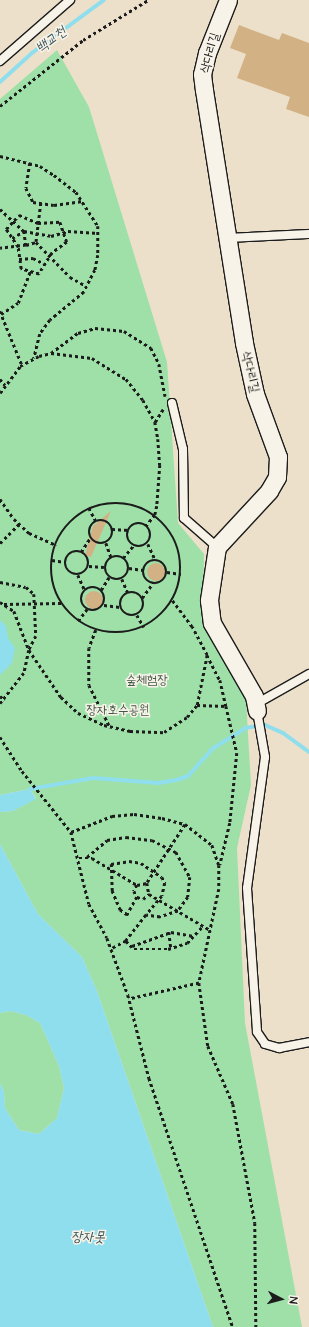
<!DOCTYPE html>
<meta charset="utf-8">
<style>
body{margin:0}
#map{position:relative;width:309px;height:1327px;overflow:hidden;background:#ece0ca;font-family:"Architects Daughter","Poor Story",sans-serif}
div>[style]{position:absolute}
.green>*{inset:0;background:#9fe0a9}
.water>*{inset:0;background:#8fdeed}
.stream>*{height:4px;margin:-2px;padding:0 2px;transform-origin:2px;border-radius:2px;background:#8fdeed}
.building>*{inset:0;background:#d2b285}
.round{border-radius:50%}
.path>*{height:2.5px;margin-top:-1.25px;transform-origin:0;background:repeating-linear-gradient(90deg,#1c1c1c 0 3px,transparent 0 6px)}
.path>.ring{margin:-1.25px;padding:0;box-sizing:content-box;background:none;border:2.5px solid #1c1c1c;border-radius:50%}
.roads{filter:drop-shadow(1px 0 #1c1c1c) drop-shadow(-1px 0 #1c1c1c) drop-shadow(0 1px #1c1c1c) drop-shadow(0 -1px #1c1c1c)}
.service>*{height:8px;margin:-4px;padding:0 4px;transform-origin:4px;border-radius:4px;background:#f7f3e8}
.minor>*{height:17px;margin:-8.5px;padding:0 8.5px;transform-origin:8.5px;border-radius:8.5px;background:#f7f3e8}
span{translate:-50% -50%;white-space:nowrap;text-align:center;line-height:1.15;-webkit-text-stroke:3px #f7f3e8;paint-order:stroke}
.street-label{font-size:13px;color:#1c1c1c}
.park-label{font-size:13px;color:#435746}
.water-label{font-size:14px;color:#3e565b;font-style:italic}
.north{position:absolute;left:261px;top:1279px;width:40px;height:40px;-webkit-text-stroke:3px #f7f3e8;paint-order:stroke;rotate:96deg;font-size:11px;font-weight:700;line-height:16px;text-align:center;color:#1c1c1c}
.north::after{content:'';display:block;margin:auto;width:14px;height:18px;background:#1c1c1c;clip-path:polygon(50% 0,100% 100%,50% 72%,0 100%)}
</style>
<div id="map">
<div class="green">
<div style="clip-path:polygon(57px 50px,89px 107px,167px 362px,178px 523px,204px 554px,203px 620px,246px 699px,251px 785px,237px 848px,245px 1023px,302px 1327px,213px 1327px,97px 991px,82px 957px,38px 914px,0 844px,0 812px,13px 811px,36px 798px,30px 789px,0 795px,0 99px)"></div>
<div style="clip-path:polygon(10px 1011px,26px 1015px,40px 1023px,59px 1066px,64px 1088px,57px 1118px,39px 1134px,19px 1130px,5px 1108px,4px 1092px,0 1083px,0 1013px)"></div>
</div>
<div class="water">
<div style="clip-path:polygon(0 620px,6px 626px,8px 638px,15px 648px,12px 663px,0 675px)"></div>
<div style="clip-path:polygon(30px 789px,36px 799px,13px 811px,0 812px,0 795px)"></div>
<div style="clip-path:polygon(0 844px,38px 914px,82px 957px,97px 991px,213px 1327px,0 1327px,0 1083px,4px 1092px,5px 1108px,19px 1130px,39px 1134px,57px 1118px,64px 1088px,59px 1066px,40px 1023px,26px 1015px,10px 1011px,0 1013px)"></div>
</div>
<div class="stream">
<div style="left:0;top:82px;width:43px;rotate:-42.2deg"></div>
<div style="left:32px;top:53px;width:89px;rotate:-36.4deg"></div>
<div style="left:30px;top:789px;width:64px;rotate:-9.9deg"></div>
<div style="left:93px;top:778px;width:66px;rotate:4.3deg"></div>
<div style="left:159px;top:783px;width:17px;rotate:-10deg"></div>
<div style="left:176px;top:780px;width:13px;rotate:-18deg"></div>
<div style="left:188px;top:776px;width:36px;rotate:-48deg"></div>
<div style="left:212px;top:749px;width:39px;rotate:-32deg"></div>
<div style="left:245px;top:728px;width:20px;rotate:-9deg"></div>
<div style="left:265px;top:725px;width:20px;rotate:24deg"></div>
<div style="left:283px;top:733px;width:32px;rotate:36deg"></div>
</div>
<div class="building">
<div style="clip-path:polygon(239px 25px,279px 40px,282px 33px,309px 43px,309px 117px,286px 109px,290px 97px,237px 78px,246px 54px,230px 48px)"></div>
<div style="clip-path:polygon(111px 511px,91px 557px,85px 555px,93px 526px)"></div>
<div class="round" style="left:147px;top:563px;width:18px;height:18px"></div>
<div class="round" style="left:85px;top:591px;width:18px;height:18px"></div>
</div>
<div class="path">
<div style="left:0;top:106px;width:106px;rotate:-38.5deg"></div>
<div style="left:83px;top:40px;width:76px;rotate:-31.6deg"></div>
<div style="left:0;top:156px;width:41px;rotate:14deg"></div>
<div style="left:40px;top:166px;width:17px;rotate:33deg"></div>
<div style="left:54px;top:175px;width:28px;rotate:38deg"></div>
<div style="left:76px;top:192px;width:40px;rotate:57.1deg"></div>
<div style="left:98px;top:226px;width:29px;rotate:90deg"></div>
<div style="left:98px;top:255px;width:15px;rotate:101deg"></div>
<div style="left:95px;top:270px;width:25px;rotate:117deg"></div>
<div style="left:84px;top:292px;width:44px;rotate:140.5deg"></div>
<div style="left:50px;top:320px;width:17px;rotate:126deg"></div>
<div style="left:40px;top:334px;width:25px;rotate:104deg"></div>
<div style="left:30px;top:163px;width:25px;rotate:99deg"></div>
<div style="left:26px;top:188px;width:16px;rotate:63deg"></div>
<div style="left:33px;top:202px;width:21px;rotate:8deg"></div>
<div style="left:54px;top:205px;width:29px;rotate:-8deg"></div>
<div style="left:41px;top:203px;width:39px;rotate:97deg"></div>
<div style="left:36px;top:242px;width:49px;rotate:45.8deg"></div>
<div style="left:70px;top:277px;width:18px;rotate:29deg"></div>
<div style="left:0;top:209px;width:33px;rotate:43deg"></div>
<div style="left:24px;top:231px;width:14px;rotate:82deg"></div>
<div style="left:26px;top:245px;width:26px;rotate:173deg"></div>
<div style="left:19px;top:215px;width:21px;rotate:23deg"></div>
<div style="left:38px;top:223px;width:22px;rotate:-3deg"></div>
<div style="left:60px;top:222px;width:21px;rotate:71deg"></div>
<div style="left:67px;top:242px;width:19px;rotate:144deg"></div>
<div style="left:52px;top:253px;width:25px;rotate:122deg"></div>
<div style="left:39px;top:274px;width:19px;rotate:-164deg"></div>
<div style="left:21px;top:269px;width:22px;rotate:-98deg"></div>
<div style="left:18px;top:247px;width:22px;rotate:-124deg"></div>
<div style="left:6px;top:229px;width:19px;rotate:-47deg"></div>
<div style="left:12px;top:238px;width:14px;rotate:-30deg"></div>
<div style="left:24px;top:231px;width:27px;rotate:10deg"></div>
<div style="left:51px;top:236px;width:18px;rotate:-16deg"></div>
<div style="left:68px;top:231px;width:30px;rotate:4deg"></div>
<div style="left:26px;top:245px;width:10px;rotate:-17deg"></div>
<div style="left:19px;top:259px;width:14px;rotate:-4deg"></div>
<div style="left:33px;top:258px;width:13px;rotate:27deg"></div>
<div style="left:0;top:311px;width:58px;rotate:67.8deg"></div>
<div style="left:1px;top:314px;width:20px;rotate:-33deg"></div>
<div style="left:18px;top:303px;width:34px;rotate:-69deg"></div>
<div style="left:51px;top:353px;width:34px;rotate:-37deg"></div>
<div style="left:78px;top:333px;width:18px;rotate:-16deg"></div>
<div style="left:95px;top:328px;width:29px;rotate:6deg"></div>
<div style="left:124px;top:331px;width:32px;rotate:32deg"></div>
<div style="left:151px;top:348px;width:18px;rotate:63deg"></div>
<div style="left:159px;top:364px;width:33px;rotate:79deg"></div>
<div style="left:0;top:379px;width:8px;rotate:50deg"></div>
<div style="left:0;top:393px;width:34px;rotate:-53deg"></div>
<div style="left:20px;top:366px;width:21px;rotate:-28deg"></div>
<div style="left:39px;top:356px;width:12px;rotate:-14deg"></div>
<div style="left:51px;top:353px;width:41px;rotate:7deg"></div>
<div style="left:92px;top:358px;width:40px;rotate:32deg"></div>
<div style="left:126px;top:379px;width:27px;rotate:51deg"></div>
<div style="left:143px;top:400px;width:25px;rotate:61deg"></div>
<div style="left:155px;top:422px;width:17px;rotate:80deg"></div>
<div style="left:158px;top:439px;width:26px;rotate:86deg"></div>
<div style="left:160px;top:465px;width:41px;rotate:94.2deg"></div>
<div style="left:157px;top:506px;width:9px;rotate:103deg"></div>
<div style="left:155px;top:515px;width:14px;rotate:129deg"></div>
<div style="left:155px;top:422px;width:15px;rotate:-58deg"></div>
<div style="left:0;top:499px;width:24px;rotate:55deg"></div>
<div style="left:14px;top:519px;width:21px;rotate:43deg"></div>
<div style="left:29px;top:533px;width:30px;rotate:24deg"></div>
<div class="ring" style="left:51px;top:503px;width:127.5px;height:127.5px"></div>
<div style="left:89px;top:508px;width:15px;rotate:62deg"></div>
<div class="ring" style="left:89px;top:520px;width:21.5px;height:21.5px"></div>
<div class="ring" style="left:127px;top:523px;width:21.5px;height:21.5px"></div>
<div style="left:112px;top:529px;width:17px;rotate:3deg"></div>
<div style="left:0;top:543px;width:27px;rotate:-45deg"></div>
<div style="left:106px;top:543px;width:15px;rotate:70deg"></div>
<div style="left:148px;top:544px;width:17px;rotate:65deg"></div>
<div class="ring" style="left:65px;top:551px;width:21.5px;height:21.5px"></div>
<div style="left:81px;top:552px;width:17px;rotate:-57deg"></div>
<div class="ring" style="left:105px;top:556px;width:21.5px;height:21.5px"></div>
<div style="left:123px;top:558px;width:16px;rotate:-50deg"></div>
<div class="ring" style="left:143px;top:560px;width:21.5px;height:21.5px"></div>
<div style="left:52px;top:560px;width:13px;rotate:9deg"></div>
<div style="left:89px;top:566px;width:15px;rotate:4deg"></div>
<div style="left:129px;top:568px;width:14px;rotate:8deg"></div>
<div style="left:167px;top:572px;width:14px;rotate:8deg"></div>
<div style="left:78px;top:575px;width:17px;rotate:66deg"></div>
<div style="left:122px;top:579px;width:15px;rotate:67deg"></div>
<div style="left:0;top:582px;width:26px;rotate:11deg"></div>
<div style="left:26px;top:587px;width:11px;rotate:41deg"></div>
<div style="left:34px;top:594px;width:42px;rotate:87.3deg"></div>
<div style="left:36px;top:636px;width:16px;rotate:117deg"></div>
<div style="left:29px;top:650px;width:57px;rotate:55.8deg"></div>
<div style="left:61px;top:697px;width:23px;rotate:43deg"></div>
<div style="left:78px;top:713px;width:29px;rotate:25deg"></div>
<div style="left:104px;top:725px;width:27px;rotate:13deg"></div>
<div style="left:130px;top:731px;width:34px;rotate:2deg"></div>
<div style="left:164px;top:732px;width:27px;rotate:-33deg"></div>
<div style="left:187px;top:717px;width:16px;rotate:-50deg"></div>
<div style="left:197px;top:705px;width:51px;rotate:-78.7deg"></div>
<div style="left:207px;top:655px;width:32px;rotate:-118deg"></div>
<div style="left:192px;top:627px;width:34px;rotate:-127deg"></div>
<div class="ring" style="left:81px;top:587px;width:21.5px;height:21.5px"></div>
<div style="left:101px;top:590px;width:15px;rotate:-58deg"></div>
<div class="ring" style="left:120px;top:592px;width:21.5px;height:21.5px"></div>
<div style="left:142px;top:598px;width:19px;rotate:-54deg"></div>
<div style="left:0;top:602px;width:17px;rotate:33deg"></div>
<div style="left:14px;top:611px;width:42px;rotate:69deg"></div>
<div style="left:29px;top:650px;width:24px;rotate:102deg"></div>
<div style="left:24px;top:673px;width:39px;rotate:128deg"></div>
<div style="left:4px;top:604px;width:57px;rotate:-1deg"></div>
<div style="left:104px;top:605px;width:16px;rotate:7deg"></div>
<div style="left:137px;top:615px;width:14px;rotate:60deg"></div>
<div style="left:78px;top:621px;width:15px;rotate:-53deg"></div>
<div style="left:96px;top:630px;width:19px;rotate:111deg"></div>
<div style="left:89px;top:648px;width:37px;rotate:90deg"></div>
<div style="left:89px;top:685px;width:47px;rotate:63.4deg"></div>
<div style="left:207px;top:655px;width:28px;rotate:63deg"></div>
<div style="left:220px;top:680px;width:27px;rotate:77deg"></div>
<div style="left:0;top:696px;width:6px;rotate:39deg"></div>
<div style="left:197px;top:705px;width:29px;rotate:2deg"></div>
<div style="left:226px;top:706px;width:48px;rotate:76.8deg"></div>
<div style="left:237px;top:753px;width:70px;rotate:95.7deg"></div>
<div style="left:230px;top:823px;width:43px;rotate:103.4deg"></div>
<div style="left:0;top:737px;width:40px;rotate:57.1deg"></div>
<div style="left:22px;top:771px;width:78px;rotate:51.2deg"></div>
<div style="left:71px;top:832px;width:74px;rotate:76deg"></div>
<div style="left:89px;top:904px;width:38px;rotate:62deg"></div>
<div style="left:107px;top:938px;width:61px;rotate:69.8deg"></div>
<div style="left:128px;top:995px;width:86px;rotate:75.8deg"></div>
<div style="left:149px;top:1078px;width:263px;rotate:71.4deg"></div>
<div style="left:71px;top:832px;width:44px;rotate:-21.3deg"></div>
<div style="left:112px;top:816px;width:22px;rotate:-5deg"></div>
<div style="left:134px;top:814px;width:28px;rotate:8deg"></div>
<div style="left:162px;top:818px;width:24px;rotate:15deg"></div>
<div style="left:185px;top:824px;width:34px;rotate:38deg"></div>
<div style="left:212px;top:845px;width:21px;rotate:71deg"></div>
<div style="left:219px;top:865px;width:24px;rotate:90deg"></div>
<div style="left:219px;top:889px;width:96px;rotate:102deg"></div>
<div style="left:199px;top:983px;width:72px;rotate:167.1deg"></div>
<div style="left:87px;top:857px;width:26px;rotate:-40deg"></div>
<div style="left:107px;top:840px;width:19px;rotate:-9deg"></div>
<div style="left:126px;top:837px;width:26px;rotate:7deg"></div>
<div style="left:152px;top:840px;width:27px;rotate:27deg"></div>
<div style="left:176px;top:852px;width:29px;rotate:61deg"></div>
<div style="left:190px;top:877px;width:20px;rotate:96deg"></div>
<div style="left:188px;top:897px;width:17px;rotate:126deg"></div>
<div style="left:178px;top:911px;width:19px;rotate:162deg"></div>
<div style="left:160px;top:917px;width:14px;rotate:-172deg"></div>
<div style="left:146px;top:915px;width:33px;rotate:128deg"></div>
<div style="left:126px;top:941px;width:17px;rotate:152deg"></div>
<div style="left:79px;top:858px;width:13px"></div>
<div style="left:92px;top:858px;width:52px;rotate:31deg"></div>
<div style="left:137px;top:885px;width:10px;rotate:-11deg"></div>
<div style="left:147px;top:883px;width:11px;rotate:80deg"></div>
<div style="left:149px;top:894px;width:71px;rotate:30.5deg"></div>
<div style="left:147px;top:882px;width:69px;rotate:-56.8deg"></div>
<div style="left:137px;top:885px;width:7px;rotate:117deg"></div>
<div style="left:134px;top:891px;width:7px;rotate:63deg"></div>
<div style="left:137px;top:897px;width:6px;rotate:18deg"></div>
<div style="left:143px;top:899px;width:8px;rotate:-40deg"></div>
<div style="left:137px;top:897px;width:21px;rotate:119deg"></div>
<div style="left:127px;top:915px;width:9px;rotate:-144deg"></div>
<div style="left:120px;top:910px;width:21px;rotate:-113deg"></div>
<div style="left:112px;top:891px;width:27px;rotate:-92deg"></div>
<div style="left:111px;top:864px;width:18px;rotate:-9deg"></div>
<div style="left:129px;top:861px;width:12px;rotate:9deg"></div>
<div style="left:141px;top:863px;width:25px;rotate:34deg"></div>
<div style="left:162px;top:877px;width:7px;rotate:63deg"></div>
<div style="left:165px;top:883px;width:13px;rotate:103deg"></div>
<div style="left:162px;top:896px;width:25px;rotate:130deg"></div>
<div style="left:169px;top:932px;width:16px;rotate:83deg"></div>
<div style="left:126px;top:941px;width:11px;rotate:45deg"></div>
<div style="left:134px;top:949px;width:34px"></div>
<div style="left:168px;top:949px;width:20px;rotate:-18deg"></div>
<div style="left:187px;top:943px;width:23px;rotate:-47deg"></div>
<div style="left:132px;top:946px;width:41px;rotate:-19.7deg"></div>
<div style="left:171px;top:932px;width:23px;rotate:10deg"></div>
<div style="left:199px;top:983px;width:64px;rotate:81.9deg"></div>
<div style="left:208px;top:1046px;width:63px;rotate:66.7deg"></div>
<div style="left:233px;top:1104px;width:121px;rotate:79.5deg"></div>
<div style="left:255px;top:1223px;width:104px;rotate:89.4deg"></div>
</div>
<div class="roads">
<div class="service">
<div style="left:0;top:61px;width:93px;rotate:-41.1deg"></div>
<div style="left:227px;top:238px;width:82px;rotate:-2.8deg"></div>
<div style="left:172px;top:403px;width:47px;rotate:76.6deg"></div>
<div style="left:183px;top:449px;width:69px;rotate:89.2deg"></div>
<div style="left:184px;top:518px;width:44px;rotate:41.3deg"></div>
<div style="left:256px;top:704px;width:61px;rotate:-29.5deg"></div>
<div style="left:257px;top:711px;width:47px;rotate:80.1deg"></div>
<div style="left:265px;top:757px;width:132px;rotate:97.8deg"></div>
<div style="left:247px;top:888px;width:144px;rotate:86deg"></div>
<div style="left:257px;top:1032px;width:14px;rotate:56deg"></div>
<div style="left:265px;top:1044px;width:15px;rotate:16deg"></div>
<div style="left:279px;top:1048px;width:31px;rotate:-11deg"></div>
</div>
<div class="minor">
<div style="left:228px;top:0;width:57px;rotate:111.6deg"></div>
<div style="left:207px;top:53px;width:22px;rotate:103deg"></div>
<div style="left:202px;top:74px;width:16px;rotate:83deg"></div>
<div style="left:204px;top:90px;width:256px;rotate:81deg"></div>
<div style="left:244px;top:343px;width:52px;rotate:77.8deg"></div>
<div style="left:255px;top:394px;width:67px;rotate:69.9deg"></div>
<div style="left:278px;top:457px;width:20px;rotate:93deg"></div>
<div style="left:277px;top:477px;width:16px;rotate:120deg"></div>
<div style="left:269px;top:491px;width:76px;rotate:132.9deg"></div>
<div style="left:217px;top:547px;width:54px;rotate:98.6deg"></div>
<div style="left:209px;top:600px;width:23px;rotate:83deg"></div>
<div style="left:212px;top:623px;width:84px;rotate:60.1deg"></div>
<div style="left:254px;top:696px;width:15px;rotate:79deg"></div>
</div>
</div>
<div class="street-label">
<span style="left:210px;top:53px;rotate:-74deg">삭다리길</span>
<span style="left:250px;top:372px;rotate:77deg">삭다리길</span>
</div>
<div class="park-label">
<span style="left:147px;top:680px">숲체험장</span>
<span style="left:118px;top:710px">장자호수공원</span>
</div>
<div class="water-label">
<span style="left:51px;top:40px;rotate:-37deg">백교천</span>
<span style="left:88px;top:1237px">장자못</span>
</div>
<div class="north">N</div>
</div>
